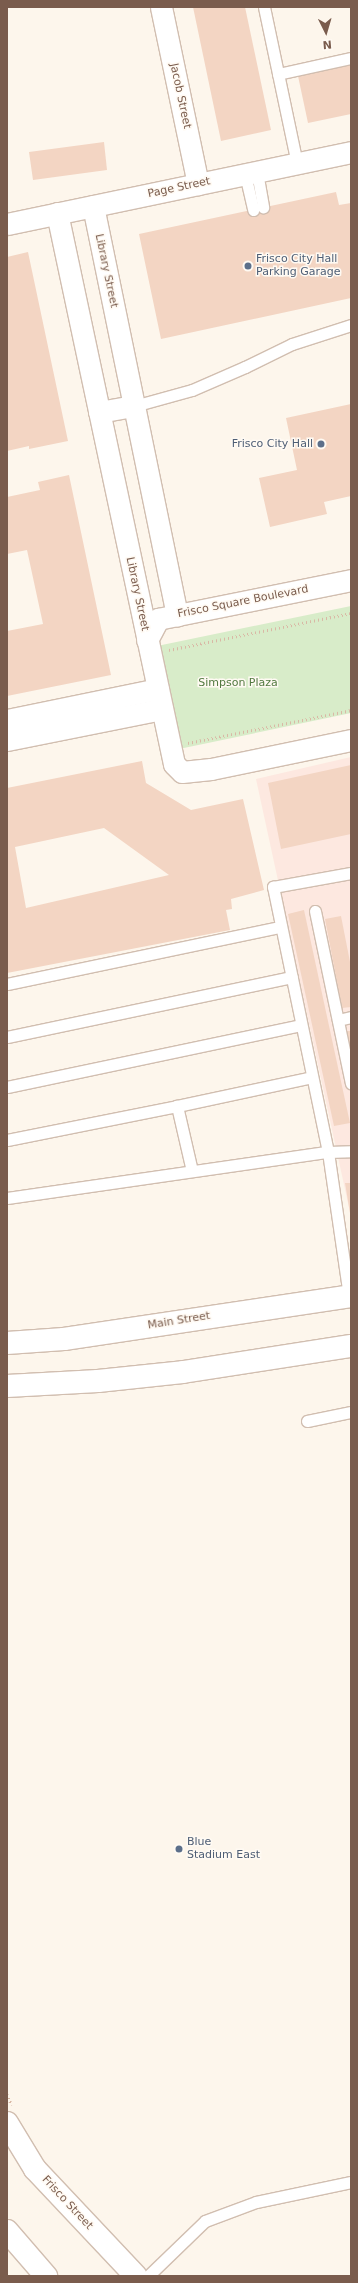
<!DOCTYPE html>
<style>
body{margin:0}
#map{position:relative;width:358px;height:2283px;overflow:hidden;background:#fdf6ec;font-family:"DejaVu Sans",sans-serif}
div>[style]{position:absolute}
.commercial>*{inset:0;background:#fde8e0}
.green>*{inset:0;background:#d8ecc9}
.building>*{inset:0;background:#f3d5c3}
.path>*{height:2.5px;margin-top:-1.25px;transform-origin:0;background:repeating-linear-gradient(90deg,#d9b8a5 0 1px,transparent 0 4px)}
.roads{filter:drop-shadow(1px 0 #d1beb0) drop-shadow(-1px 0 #d1beb0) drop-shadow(0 1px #d1beb0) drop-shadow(0 -1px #d1beb0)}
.service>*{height:11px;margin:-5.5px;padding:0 5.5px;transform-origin:5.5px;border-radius:5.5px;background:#fff}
.minor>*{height:21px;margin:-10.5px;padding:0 10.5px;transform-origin:10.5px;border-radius:10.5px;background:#fff}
.tertiary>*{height:22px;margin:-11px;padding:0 11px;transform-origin:11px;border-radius:11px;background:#fff}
.secondary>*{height:22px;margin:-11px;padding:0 11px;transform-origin:11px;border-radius:11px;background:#fff}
.dots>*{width:11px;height:11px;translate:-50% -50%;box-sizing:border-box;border:2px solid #fffaf3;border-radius:50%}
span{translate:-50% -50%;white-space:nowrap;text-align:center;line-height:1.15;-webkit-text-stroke:3px #fffaf3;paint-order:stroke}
.street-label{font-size:11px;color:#7a5c4d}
.service-label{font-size:11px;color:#4e5e75}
.left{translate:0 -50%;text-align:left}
.right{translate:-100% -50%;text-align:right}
.park-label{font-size:11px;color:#537a41}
.frame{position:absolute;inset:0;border:8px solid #7a5c4d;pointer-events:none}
.north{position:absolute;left:306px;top:12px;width:40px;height:40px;-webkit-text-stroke:3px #fffaf3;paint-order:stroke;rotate:175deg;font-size:11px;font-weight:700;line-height:16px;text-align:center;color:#7a5c4d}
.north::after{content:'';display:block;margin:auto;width:14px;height:18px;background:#7a5c4d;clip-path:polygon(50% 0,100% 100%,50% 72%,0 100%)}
</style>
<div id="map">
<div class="commercial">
<div style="clip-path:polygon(351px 757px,351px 1217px,256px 779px)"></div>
</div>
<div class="green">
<div style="clip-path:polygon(351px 606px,351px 713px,179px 749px,157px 646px)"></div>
</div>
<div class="building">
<div style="clip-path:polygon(193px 7px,245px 7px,271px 130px,221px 141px)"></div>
<div style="clip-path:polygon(351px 65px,351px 114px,308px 123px,298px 76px)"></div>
<div style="clip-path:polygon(104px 142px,107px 170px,33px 180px,29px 152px)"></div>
<div style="clip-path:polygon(336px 192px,339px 205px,351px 203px,351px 298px,161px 339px,139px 234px)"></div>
<div style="clip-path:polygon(28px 252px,68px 441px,29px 449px,29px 446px,7px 451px,7px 257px)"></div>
<div style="clip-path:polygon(351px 404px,351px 496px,324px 502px,327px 514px,270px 527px,259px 478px,297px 470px,286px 418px)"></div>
<div style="clip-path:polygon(69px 475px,111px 675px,7px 696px,7px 631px,43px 624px,27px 550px,7px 554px,7px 497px,40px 490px,38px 482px)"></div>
<div style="clip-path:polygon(evenodd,142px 761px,146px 783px,191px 810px,243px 799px,264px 890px,231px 899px,232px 909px,226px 910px,230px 930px,7px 973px,7px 788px,142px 761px,104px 828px,169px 875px,26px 908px,15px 847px,104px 828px)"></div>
<div style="clip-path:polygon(351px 765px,351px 834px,281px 849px,268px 783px)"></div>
<div style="clip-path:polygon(304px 910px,350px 1123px,334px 1126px,288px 914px)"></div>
<div style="clip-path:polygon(341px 916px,351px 967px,351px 1007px,342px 1008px,325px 919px)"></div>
<div style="clip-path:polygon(347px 1031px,351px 1031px,351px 1044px,350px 1045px)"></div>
<div style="clip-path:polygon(345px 1183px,351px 1183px,351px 1213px,350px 1213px)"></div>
</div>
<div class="path">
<div style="left:169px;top:650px;width:186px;rotate:-11.5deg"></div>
<div style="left:188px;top:743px;width:166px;rotate:-11.4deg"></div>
<div style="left:7px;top:2094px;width:12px;rotate:66deg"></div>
</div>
<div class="roads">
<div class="service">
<div style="left:264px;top:7px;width:160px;rotate:78.1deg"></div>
<div style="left:278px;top:74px;width:75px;rotate:-12.4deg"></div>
<div style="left:257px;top:172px;width:36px;rotate:80deg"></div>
<div style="left:245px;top:174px;width:37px;rotate:77deg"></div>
<div style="left:134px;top:406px;width:60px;rotate:-15.4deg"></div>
<div style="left:192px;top:390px;width:58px;rotate:-23.5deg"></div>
<div style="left:245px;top:367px;width:52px;rotate:-26.1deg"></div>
<div style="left:292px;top:344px;width:62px;rotate:-17.9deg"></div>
<div style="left:315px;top:911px;width:176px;rotate:78.2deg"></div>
<div style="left:7px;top:984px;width:280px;rotate:-11.8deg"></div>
<div style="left:338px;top:1020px;width:13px;rotate:-13deg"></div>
<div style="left:7px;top:1037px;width:291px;rotate:-11.9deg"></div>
<div style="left:7px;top:1087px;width:300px;rotate:-11.9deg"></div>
<div style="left:7px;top:1140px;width:173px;rotate:-11.3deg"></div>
<div style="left:192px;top:1171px;width:67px;rotate:-103deg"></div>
<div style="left:177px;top:1106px;width:138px;rotate:-12.1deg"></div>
<div style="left:7px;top:1198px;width:324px;rotate:-8.2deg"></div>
<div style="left:328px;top:1152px;width:23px;rotate:-2deg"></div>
<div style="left:349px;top:1296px;width:146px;rotate:-98.3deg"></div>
<div style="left:328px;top:1152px;width:271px;rotate:-101.7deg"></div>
<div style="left:273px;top:887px;width:79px;rotate:-10.2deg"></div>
<div style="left:307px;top:1421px;width:45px;rotate:-11.6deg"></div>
<div style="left:148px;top:2276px;width:79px;rotate:-44deg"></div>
<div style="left:205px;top:2221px;width:54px;rotate:-20.4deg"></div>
<div style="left:256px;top:2202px;width:97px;rotate:-11.9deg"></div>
</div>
<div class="minor">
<div style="left:161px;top:7px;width:181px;rotate:78.2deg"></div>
<div style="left:93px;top:206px;width:418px;rotate:78.4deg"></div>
<div style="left:57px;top:213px;width:563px;rotate:78.01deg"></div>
<div style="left:174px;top:764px;width:11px;rotate:45deg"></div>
<div style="left:182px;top:772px;width:29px;rotate:-6deg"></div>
<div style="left:211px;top:769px;width:143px;rotate:-11.7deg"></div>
<div style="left:7px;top:224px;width:351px;rotate:-11.8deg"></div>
<div style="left:99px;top:412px;width:36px;rotate:-10deg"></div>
<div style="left:147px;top:640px;width:24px;rotate:-62deg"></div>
<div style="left:158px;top:619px;width:197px;rotate:-11.4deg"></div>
<div style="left:7px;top:720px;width:154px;rotate:-11.6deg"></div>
<div style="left:7px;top:740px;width:158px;rotate:-11.3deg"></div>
</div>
<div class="tertiary">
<div style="left:7px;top:2123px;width:54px;rotate:58.7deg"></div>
<div style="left:35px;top:2169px;width:147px;rotate:46.7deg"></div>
<div style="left:7px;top:2231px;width:60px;rotate:49.1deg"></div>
</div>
<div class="secondary">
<div style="left:7px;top:1343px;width:57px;rotate:-4deg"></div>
<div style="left:64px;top:1339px;width:290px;rotate:-8.5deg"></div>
<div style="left:7px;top:1386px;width:91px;rotate:-3.1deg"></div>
<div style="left:98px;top:1381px;width:85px;rotate:-6deg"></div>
<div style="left:183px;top:1372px;width:170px;rotate:-8.8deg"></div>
</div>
</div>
<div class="dots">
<div style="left:248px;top:266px;background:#5c6f8a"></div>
<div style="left:321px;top:444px;background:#5c6f8a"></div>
<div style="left:179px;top:1849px;background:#5c6f8a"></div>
</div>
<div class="street-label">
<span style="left:180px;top:96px;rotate:78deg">Jacob Street</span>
<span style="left:179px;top:188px;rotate:-12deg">Page Street</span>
<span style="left:106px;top:271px;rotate:78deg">Library Street</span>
<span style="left:137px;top:594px;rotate:78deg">Library Street</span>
<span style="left:243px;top:602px;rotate:-11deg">Frisco Square Boulevard</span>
<span style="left:179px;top:1321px;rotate:-9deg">Main Street</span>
<span style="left:67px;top:2203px;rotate:47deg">Frisco Street</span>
</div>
<div class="service-label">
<span class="left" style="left:256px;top:266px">Frisco City Hall<br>Parking Garage</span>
<span class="right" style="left:313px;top:444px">Frisco City Hall</span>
<span class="left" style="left:187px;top:1849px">Blue<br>Stadium East</span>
</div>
<div class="park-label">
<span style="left:238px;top:683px">Simpson Plaza</span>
</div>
<div class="frame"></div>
<div class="north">N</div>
</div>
